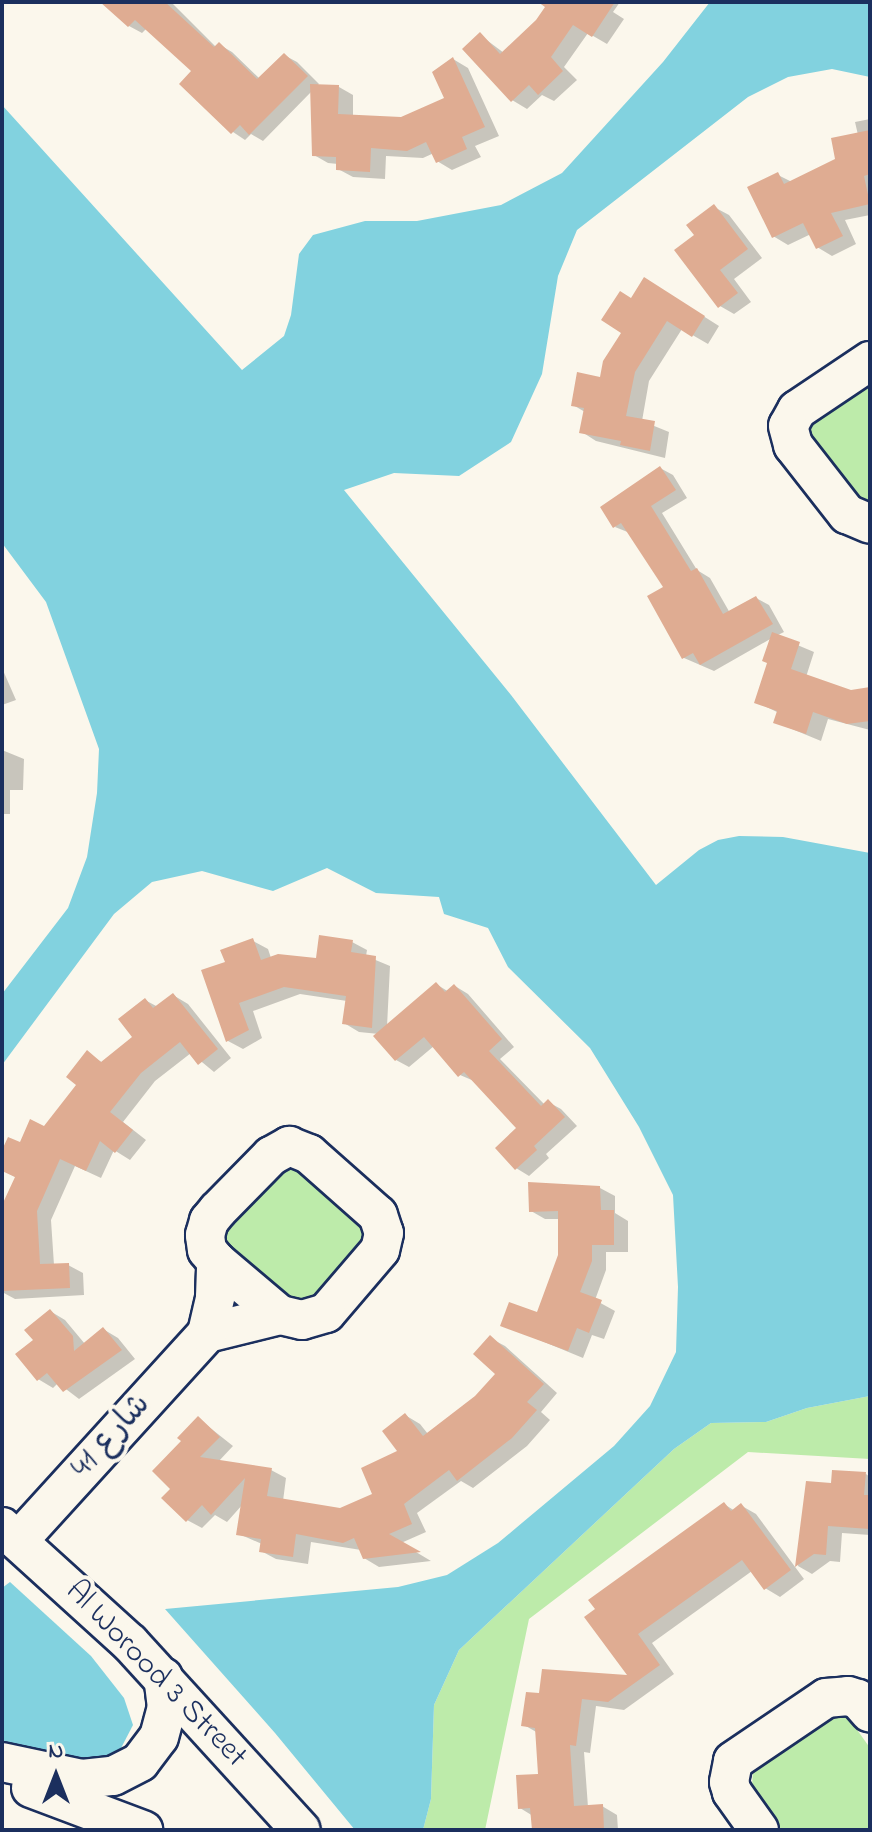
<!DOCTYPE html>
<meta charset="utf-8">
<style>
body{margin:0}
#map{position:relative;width:872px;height:1832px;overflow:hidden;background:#fbf7ec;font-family:"Indie Flower","Playpen Sans Arabic",sans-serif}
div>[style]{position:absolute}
.green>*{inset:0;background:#bdebaa}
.water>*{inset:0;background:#82d2df}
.shadow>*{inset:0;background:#0003}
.building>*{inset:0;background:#dfac92}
.roads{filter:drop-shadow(2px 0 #1b2f5e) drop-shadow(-2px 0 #1b2f5e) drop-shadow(0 2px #1b2f5e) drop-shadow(0 -2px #1b2f5e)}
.minor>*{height:38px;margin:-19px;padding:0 19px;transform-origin:19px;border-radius:19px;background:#fbf7ec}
span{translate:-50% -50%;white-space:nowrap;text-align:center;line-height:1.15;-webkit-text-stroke:8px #fbf7ec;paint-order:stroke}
.street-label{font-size:32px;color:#1b2f5e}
.frame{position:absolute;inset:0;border:4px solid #1b2f5e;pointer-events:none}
.north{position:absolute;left:16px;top:1736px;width:80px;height:80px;-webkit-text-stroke:6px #fbf7ec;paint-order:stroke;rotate:0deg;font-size:22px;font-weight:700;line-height:32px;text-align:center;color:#1b2f5e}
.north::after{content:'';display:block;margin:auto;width:28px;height:36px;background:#1b2f5e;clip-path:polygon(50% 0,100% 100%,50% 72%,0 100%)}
</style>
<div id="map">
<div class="green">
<div style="clip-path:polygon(870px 377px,870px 515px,807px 444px,808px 423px)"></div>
<div style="clip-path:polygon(285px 1160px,367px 1215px,370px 1236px,315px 1300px,294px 1308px,220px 1242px,226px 1221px)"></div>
<div style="clip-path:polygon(870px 1396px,870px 1459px,748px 1452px,529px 1619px,485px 1830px,423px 1830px,431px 1799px,434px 1705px,459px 1650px,674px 1449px,711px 1423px,766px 1422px,807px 1408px)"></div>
<div style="clip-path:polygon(838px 1714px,848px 1717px,870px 1748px,870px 1830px,780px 1830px,752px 1788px,753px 1768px,827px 1716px)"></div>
</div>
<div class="water">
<div style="clip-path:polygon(710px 2px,870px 2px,870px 77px,832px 69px,788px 77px,748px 97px,577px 230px,558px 276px,542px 374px,511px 442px,459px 476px,394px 473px,344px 490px,511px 695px,656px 885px,699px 850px,718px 840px,739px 836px,783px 837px,870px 853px,870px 1396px,807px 1408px,766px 1422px,711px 1423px,674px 1449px,459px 1650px,434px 1705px,431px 1799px,423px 1830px,355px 1830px,275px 1733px,165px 1609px,398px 1587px,447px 1575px,498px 1543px,614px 1446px,650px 1406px,676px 1352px,678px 1287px,673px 1195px,639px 1127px,590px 1048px,508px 967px,488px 928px,444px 914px,439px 897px,376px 893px,327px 868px,273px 891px,202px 871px,152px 882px,114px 914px,2px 1065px,2px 994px,68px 908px,87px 857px,97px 793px,99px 749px,46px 602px,2px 543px,2px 105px,242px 370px,284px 336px,291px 315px,299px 254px,313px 235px,365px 221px,417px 221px,501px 205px,562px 173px,663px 62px)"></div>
<div style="clip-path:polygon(10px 1582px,91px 1656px,124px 1698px,133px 1725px,119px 1752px,92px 1763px,2px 1742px,2px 1588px)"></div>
</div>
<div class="shadow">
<div style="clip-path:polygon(120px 2px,171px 2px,217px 48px,220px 45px,232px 52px,260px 79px,284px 55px,297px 62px,319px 84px,317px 86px,339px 87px,353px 95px,353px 117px,401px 119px,447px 99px,453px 59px,468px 68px,499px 136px,475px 146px,481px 157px,452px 170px,437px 161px,434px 153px,423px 158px,386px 156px,385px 179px,353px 177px,338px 169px,338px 164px,328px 163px,314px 155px,312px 91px,263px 141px,251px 134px,245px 140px,233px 132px,194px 71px,147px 28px,142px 33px,129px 26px)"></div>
<div style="clip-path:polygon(550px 2px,620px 2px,613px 12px,624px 19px,607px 44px,588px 33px,564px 67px,577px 80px,554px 101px,542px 95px,527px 109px,512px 100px,480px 35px,504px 53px,537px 21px)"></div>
<div style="clip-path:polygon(870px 119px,870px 215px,845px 220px,856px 244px,832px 256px,817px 247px,811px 234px,788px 245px,773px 236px,778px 175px,792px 182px,838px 160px,858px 135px,855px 122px)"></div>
<div style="clip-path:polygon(714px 207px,729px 215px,762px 258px,734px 279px,751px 302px,734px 314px,720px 306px,697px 236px)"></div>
<div style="clip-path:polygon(659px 288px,719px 326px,708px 344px,682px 329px,649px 381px,642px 421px,669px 432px,665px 458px,596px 441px,582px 432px,585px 412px,573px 405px,602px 379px,623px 332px,632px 301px)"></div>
<div style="clip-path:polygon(660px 468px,673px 475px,687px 498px,662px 513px,697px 570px,710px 578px,730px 613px,756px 598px,769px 605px,784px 632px,776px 636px,814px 652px,806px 677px,851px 692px,870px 689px,870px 730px,828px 719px,821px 741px,775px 722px,779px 713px,756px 702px,769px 663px,772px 638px,714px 671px,684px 658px,665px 588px,630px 533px,615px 527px)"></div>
<div style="clip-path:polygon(2px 668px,16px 700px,2px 705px)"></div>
<div style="clip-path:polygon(2px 750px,24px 759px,23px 790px,10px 790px,10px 814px,2px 814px)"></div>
<div style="clip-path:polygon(253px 941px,268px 949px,271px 958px,318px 960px,352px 942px,367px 950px,366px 956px,390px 966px,387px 1027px,436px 984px,449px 992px,455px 986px,468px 994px,514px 1047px,500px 1059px,545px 1105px,548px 1102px,561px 1109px,577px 1126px,546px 1154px,549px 1158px,529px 1176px,516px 1168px,519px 1128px,474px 1081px,460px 1075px,434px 1046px,409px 1067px,396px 1060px,379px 1034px,359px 1032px,344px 1023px,347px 1001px,300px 994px,253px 1011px,262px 1038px,243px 1049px,228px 1041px,227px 963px)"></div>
<div style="clip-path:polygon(173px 995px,188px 1004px,231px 1058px,214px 1072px,191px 1053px,155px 1081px,123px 1122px,146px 1140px,130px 1160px,114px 1150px,101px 1178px,75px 1166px,51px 1220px,54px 1265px,68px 1265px,83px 1273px,84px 1295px,15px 1299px,2px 1292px,2px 1234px,17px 1178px,2px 1170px,2px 1155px,45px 1128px,79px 1085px,87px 1053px,103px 1063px,135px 1037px,145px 1000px,158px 1007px)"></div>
<div style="clip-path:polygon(600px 1188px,615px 1196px,615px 1213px,628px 1221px,628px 1252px,606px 1252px,606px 1270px,595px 1300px,615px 1311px,604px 1339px,592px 1335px,583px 1358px,503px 1325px,538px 1315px,560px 1255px,560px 1219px,545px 1219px,531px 1211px)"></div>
<div style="clip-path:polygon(50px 1311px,65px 1320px,85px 1344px,103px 1329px,118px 1338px,135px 1359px,79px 1399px,58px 1383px,53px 1388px,38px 1379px)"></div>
<div style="clip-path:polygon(490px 1338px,505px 1346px,557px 1393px,541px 1412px,550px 1420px,527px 1446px,473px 1488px,461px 1481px,417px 1513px,426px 1532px,401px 1543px,431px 1561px,379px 1567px,364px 1558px,361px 1550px,311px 1542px,308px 1564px,276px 1559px,261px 1551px,262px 1544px,239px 1534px,243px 1504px,227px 1522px,215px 1515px,202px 1528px,187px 1520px,172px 1489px,183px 1441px,199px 1419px,233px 1446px,218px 1462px,271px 1470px,286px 1478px,283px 1501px,341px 1510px,375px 1495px,400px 1452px,405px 1415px,420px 1424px,428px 1434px,476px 1397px,497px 1373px)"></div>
<div style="clip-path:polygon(866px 1474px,870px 1477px,870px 1535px,842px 1533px,840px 1562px,830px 1561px,812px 1574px,798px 1566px,808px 1483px,833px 1485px)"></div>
<div style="clip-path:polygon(724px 1504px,735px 1511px,742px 1506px,756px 1514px,804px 1579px,780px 1597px,765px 1588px,752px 1571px,652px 1643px,674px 1674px,624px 1710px,596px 1706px,590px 1753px,584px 1752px,588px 1807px,602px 1806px,617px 1815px,618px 1830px,534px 1830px,533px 1816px,520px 1808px,540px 1776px,538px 1733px,524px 1725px,540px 1696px,631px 1678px,587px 1618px)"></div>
</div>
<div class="building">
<div style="clip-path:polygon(100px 2px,165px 2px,214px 47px,219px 42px,257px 79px,284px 53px,308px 76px,249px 135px,240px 125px,231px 134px,179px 84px,191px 71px,135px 20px,128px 27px)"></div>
<div style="clip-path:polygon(538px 2px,615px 2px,592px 37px,573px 25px,551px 57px,563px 71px,538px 95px,529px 85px,511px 102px,462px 49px,480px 32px,500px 54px,536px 20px,545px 7px)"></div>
<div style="clip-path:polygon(453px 57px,485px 127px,462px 137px,467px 149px,436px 163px,426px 142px,407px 151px,371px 148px,370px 172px,336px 170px,336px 157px,312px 156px,310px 84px,339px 85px,338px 114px,401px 117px,444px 98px,432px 72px)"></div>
<div style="clip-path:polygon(870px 130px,870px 174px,864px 176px,870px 204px,831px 213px,843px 236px,816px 249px,803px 223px,772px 238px,747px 187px,778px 172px,784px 184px,835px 159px,831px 138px)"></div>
<div style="clip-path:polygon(714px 204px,748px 249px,720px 270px,738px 293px,718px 308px,674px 250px,694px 235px,686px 225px)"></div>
<div style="clip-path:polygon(644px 277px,705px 316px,692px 337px,667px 321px,635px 372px,626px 416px,655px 421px,650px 451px,620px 445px,621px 441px,579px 433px,584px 408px,571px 406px,577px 372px,600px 377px,603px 361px,621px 333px,601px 320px,620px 291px,631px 298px)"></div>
<div style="clip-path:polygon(660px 466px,676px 490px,651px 506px,691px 571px,697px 568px,723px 614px,756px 596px,773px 624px,700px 665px,693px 653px,682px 659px,647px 596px,663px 587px,621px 523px,613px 528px,600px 507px)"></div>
<div style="clip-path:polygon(772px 632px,800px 642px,791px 669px,851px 690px,870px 687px,870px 721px,847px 724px,813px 712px,806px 734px,773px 723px,777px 711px,754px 703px,767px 663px,762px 661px)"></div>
<div style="clip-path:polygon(319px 935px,353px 940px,351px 952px,376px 956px,372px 1028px,342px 1024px,346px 996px,284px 987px,239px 1003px,249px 1030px,226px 1042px,201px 970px,225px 962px,220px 950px,253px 938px,261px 960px,278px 954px,316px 958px)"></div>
<div style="clip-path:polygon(436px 982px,445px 992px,454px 984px,502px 1039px,489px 1051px,541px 1106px,548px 1099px,565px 1117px,534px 1146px,537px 1150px,515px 1170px,495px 1148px,516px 1128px,464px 1072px,458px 1077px,424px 1037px,395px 1061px,373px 1036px)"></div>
<div style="clip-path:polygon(173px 993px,218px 1049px,198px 1065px,180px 1042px,141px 1073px,110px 1112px,133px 1130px,115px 1153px,100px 1141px,86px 1171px,60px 1159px,37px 1211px,40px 1264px,69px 1263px,70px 1288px,2px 1291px,2px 1205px,15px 1177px,2px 1171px,2px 1150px,8px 1137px,20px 1142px,30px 1119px,44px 1126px,76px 1085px,66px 1077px,87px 1050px,101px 1062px,132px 1037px,118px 1019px,145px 998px,153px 1008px)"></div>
<div style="clip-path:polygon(528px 1182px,600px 1186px,601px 1210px,614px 1210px,614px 1245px,592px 1245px,592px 1261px,580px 1292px,602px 1300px,589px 1333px,577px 1328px,568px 1351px,500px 1326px,509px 1302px,537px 1312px,558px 1255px,558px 1211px,529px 1212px)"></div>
<div style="clip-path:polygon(50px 1309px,73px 1336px,74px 1351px,103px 1327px,122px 1350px,63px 1392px,47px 1373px,37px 1381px,15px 1354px,33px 1340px,24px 1330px)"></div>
<div style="clip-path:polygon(490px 1335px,544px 1384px,527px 1402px,537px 1410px,512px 1438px,457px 1481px,449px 1470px,404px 1504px,412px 1524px,389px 1534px,421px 1552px,363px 1559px,354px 1538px,343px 1543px,296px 1534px,293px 1557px,259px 1552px,261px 1539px,236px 1535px,245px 1478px,211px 1515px,202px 1505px,186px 1522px,161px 1498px,170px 1489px,152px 1471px,181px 1441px,177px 1438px,198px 1416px,220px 1437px,200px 1457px,272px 1468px,267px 1496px,340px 1508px,372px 1494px,361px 1468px,397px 1451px,382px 1431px,405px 1413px,423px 1436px,475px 1396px,495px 1374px,473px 1354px)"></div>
<div style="clip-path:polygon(832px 1470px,866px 1472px,864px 1495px,870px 1495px,870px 1529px,828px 1526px,826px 1555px,814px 1554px,795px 1567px,806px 1481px,831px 1483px)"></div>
<div style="clip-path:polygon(724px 1502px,731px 1511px,741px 1503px,791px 1570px,764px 1590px,742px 1560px,638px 1634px,660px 1665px,608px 1702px,582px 1699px,576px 1746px,570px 1745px,574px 1806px,603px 1804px,604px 1830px,532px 1830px,530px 1808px,518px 1809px,516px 1775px,538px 1774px,535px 1728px,521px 1726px,526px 1692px,539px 1693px,542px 1669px,627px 1675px,584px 1617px,595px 1609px,588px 1600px)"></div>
</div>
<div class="roads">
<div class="minor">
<div style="left:870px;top:361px;width:88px;rotate:146.1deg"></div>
<div style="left:797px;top:410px;width:18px;rotate:119deg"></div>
<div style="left:788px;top:426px;width:20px;rotate:75deg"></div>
<div style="left:793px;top:445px;width:88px;rotate:52deg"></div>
<div style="left:847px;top:514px;width:25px;rotate:23deg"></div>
<div style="left:289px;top:1146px;width:22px;rotate:22deg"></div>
<div style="left:309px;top:1154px;width:92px;rotate:41.5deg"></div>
<div style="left:378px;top:1215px;width:19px;rotate:72deg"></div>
<div style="left:384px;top:1233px;width:17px;rotate:103deg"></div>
<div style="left:380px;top:1250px;width:83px;rotate:130.6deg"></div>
<div style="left:326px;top:1313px;width:25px;rotate:164deg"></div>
<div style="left:302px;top:1320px;width:23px;rotate:-167deg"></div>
<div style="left:280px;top:1315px;width:84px;rotate:-139.8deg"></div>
<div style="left:216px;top:1261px;width:14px;rotate:-129deg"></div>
<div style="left:207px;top:1250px;width:15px;rotate:-98deg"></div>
<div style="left:205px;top:1235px;width:15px;rotate:-74deg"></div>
<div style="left:209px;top:1221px;width:14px;rotate:-51deg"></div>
<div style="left:218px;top:1210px;width:76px;rotate:-45.5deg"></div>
<div style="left:271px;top:1156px;width:21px;rotate:-29deg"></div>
<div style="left:207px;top:1333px;width:75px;rotate:-13.9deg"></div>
<div style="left:2px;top:1527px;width:173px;rotate:42.2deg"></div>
<div style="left:130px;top:1643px;width:253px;rotate:47.6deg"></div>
<div style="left:18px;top:1541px;width:281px;rotate:-47.7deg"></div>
<div style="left:207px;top:1333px;width:37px;rotate:-77deg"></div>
<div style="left:215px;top:1297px;width:36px;rotate:-88deg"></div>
<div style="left:2px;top:1762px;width:82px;rotate:12deg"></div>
<div style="left:82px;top:1779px;width:31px;rotate:-6deg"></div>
<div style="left:113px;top:1776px;width:30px;rotate:-27deg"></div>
<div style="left:140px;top:1762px;width:31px;rotate:-53deg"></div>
<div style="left:159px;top:1737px;width:30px;rotate:-75deg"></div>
<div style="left:167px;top:1708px;width:31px;rotate:-97deg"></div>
<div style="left:31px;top:1788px;width:120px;rotate:20.6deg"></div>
<div style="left:759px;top:1830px;width:47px;rotate:-125.4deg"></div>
<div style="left:732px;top:1792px;width:10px;rotate:-107deg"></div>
<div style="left:729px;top:1782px;width:21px;rotate:-79deg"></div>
<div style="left:733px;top:1761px;width:112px;rotate:-34.1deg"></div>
<div style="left:826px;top:1698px;width:22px;rotate:-5deg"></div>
<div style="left:848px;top:1696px;width:10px;rotate:17deg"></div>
<div style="left:858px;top:1699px;width:18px;rotate:49deg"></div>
</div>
</div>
<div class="street-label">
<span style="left:112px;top:1437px;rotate:-48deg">شارع 41</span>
<span style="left:155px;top:1675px;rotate:46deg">Al Worood 3 Street</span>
</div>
<div class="frame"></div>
<div class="north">N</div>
</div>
